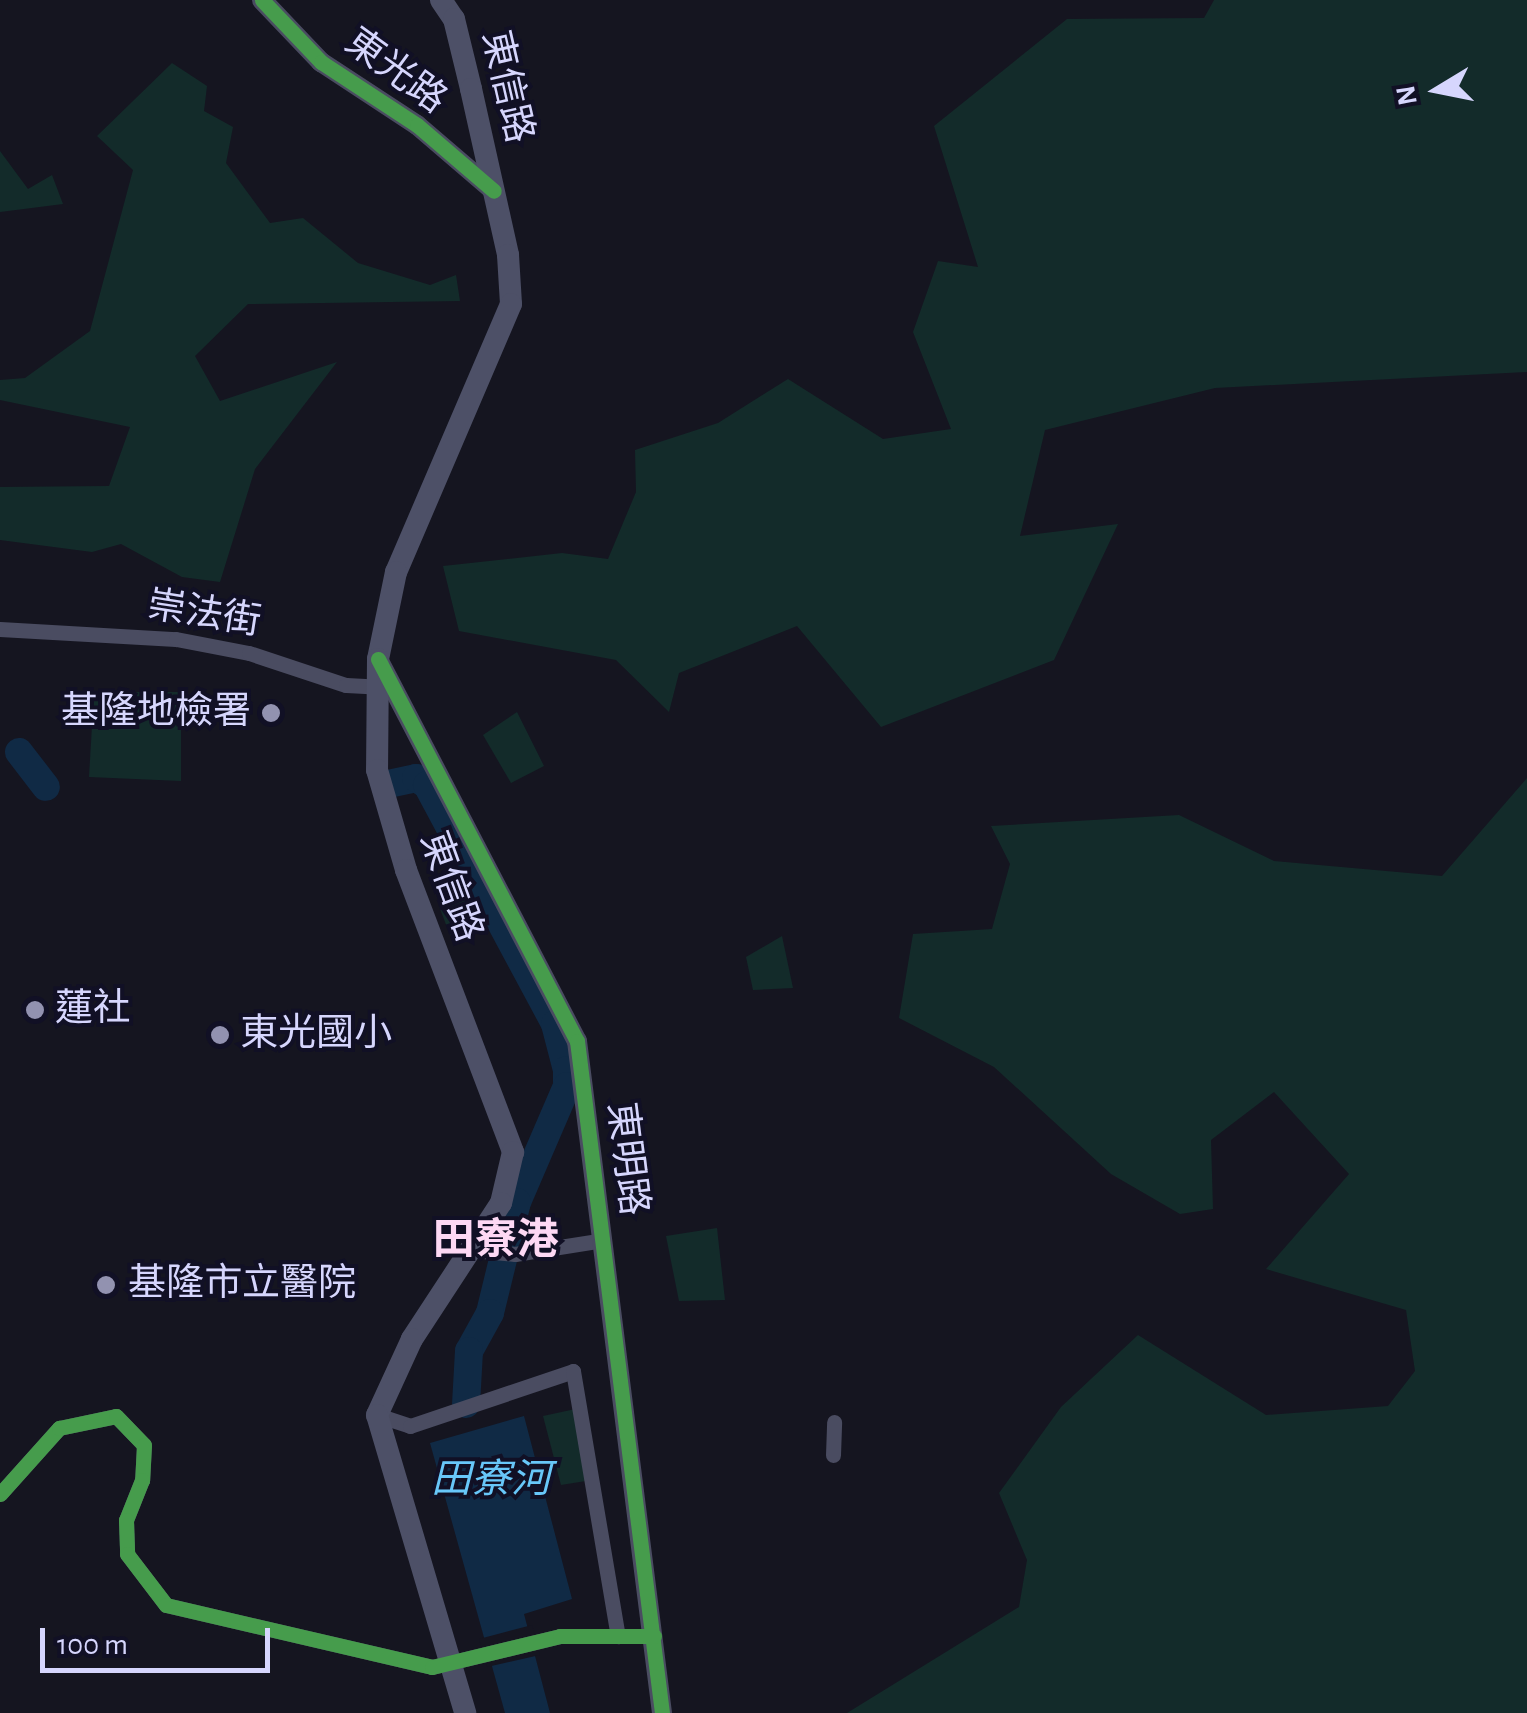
<!DOCTYPE html>
<meta charset="utf-8">
<style>
body{margin:0}
#map{position:relative;width:1527px;height:1713px;overflow:hidden;background:#151520;font-family:"Alegreya Sans","Noto Sans TC",sans-serif}
div>[style]{position:absolute}
.green>*{inset:0;background:#132b2a}
.water>*{inset:0;background:#102a45}
.pier>*{inset:0;background:#151520}
.river>*{height:28px;margin:-14px;padding:0 14px;transform-origin:14px;border-radius:14px;background:#102a45}
.minor>*{height:15px;margin:-7.5px;padding:0 7.5px;transform-origin:7.5px;border-radius:7.5px;background:#4a4c61}
.tertiary>*{height:20px;margin:-10px;padding:0 10px;transform-origin:10px;border-radius:10px;background:#4a4c61}
.secondary>*{height:22px;margin:-11px;padding:0 11px;transform-origin:11px;border-radius:11px;background:#4d5067}
.cycleway>*{height:15px;margin:-7.5px;padding:0 7.5px;transform-origin:7.5px;border-radius:7.5px;background:#469c4c}
.dots>*{width:28px;height:28px;translate:-50% -50%;box-sizing:border-box;border:5px solid #111025;border-radius:50%}
span{translate:-50% -50%;white-space:nowrap;text-align:center;line-height:1.15;-webkit-text-stroke:8px #111025;paint-order:stroke}
.street-label{font-size:38px;color:#d6d6fd}
.poi-label{font-size:38px;color:#d6d6fd}
.right{translate:-100% -50%;text-align:right}
.left{translate:0 -50%;text-align:left}
.water-label{font-size:40px;color:#68c7f9;font-style:italic}
.quarter-label{font-size:42px;color:#fdd8f4;font-weight:700}
.north{position:absolute;left:1387px;top:40px;width:100px;height:100px;-webkit-text-stroke:8px #111025;paint-order:stroke;rotate:260deg;font-size:28px;font-weight:700;line-height:40px;text-align:center;color:#d6d6fd}
.north::after{content:'';display:block;margin:auto;width:35px;height:45px;background:#d6d6fd;clip-path:polygon(50% 0,100% 100%,50% 72%,0 100%)}
.scale{position:absolute;left:40px;top:1628px;width:230px;height:45px;box-sizing:border-box;border:5px solid #d6d6fd;border-top:0;padding-left:12px;font-size:30px;line-height:35px;white-space:nowrap;color:#d6d6fd;-webkit-text-stroke:8px #111025;paint-order:stroke}
</style>
<div id="map">
<div class="green">
<div style="clip-path:polygon(1214px 0,1527px 0,1527px 372px,1215px 388px,1045px 430px,1020px 536px,1118px 524px,1054px 660px,881px 727px,797px 626px,679px 673px,669px 712px,616px 660px,459px 631px,443px 566px,562px 553px,608px 559px,636px 492px,635px 450px,718px 423px,788px 379px,883px 439px,951px 429px,913px 332px,938px 261px,978px 267px,934px 126px,1067px 19px,1204px 18px)"></div>
<div style="clip-path:polygon(172px 63px,207px 86px,204px 111px,233px 127px,226px 163px,270px 223px,303px 218px,358px 263px,430px 285px,456px 275px,460px 301px,248px 304px,195px 356px,220px 401px,337px 362px,255px 469px,220px 582px,182px 577px,121px 544px,92px 552px,0 540px,0 487px,109px 486px,130px 427px,0 400px,0 380px,25px 378px,90px 331px,133px 170px,97px 136px)"></div>
<div style="clip-path:polygon(0 151px,28px 189px,52px 175px,63px 204px,0 212px)"></div>
<div style="clip-path:polygon(94px 692px,181px 692px,181px 781px,89px 777px)"></div>
<div style="clip-path:polygon(517px 712px,544px 766px,511px 783px,483px 735px)"></div>
<div style="clip-path:polygon(1527px 778px,1527px 1713px,847px 1713px,1019px 1607px,1027px 1560px,999px 1493px,1061px 1407px,1138px 1335px,1266px 1415px,1388px 1406px,1415px 1371px,1406px 1310px,1266px 1269px,1349px 1174px,1274px 1092px,1211px 1140px,1213px 1209px,1180px 1214px,1111px 1174px,994px 1067px,899px 1018px,913px 934px,992px 929px,1010px 864px,991px 826px,1179px 815px,1274px 861px,1442px 876px)"></div>
<div style="clip-path:polygon(473px 892px,484px 920px,450px 935px,439px 906px)"></div>
<div style="clip-path:polygon(782px 936px,793px 988px,753px 990px,746px 957px)"></div>
<div style="clip-path:polygon(717px 1228px,725px 1300px,679px 1301px,666px 1236px)"></div>
<div style="clip-path:polygon(580px 1408px,592px 1480px,561px 1485px,543px 1416px)"></div>
</div>
<div class="water">
<div style="clip-path:polygon(524px 1416px,572px 1599px,524px 1614px,550px 1713px,505px 1713px,430px 1443px)"></div>
</div>
<div class="pier">
<div style="clip-path:polygon(532px 1625px,540px 1655px,487px 1667px,479px 1639px)"></div>
</div>
<div class="river">
<div style="left:19px;top:752px;width:44px;rotate:52.4deg"></div>
<div style="left:393px;top:783px;width:24px;rotate:-12deg"></div>
<div style="left:416px;top:778px;width:13px;rotate:32deg"></div>
<div style="left:427px;top:785px;width:271px;rotate:61.8deg"></div>
<div style="left:555px;top:1024px;width:48px;rotate:75.4deg"></div>
<div style="left:567px;top:1070px;width:16px;rotate:90deg"></div>
<div style="left:567px;top:1086px;width:126px;rotate:113.3deg"></div>
<div style="left:517px;top:1202px;width:114px;rotate:103.7deg"></div>
<div style="left:490px;top:1313px;width:43px;rotate:118.9deg"></div>
<div style="left:469px;top:1351px;width:53px;rotate:93.2deg"></div>
</div>
<div class="minor">
<div style="left:0;top:629px;width:176px;rotate:3.3deg"></div>
<div style="left:176px;top:639px;width:74px;rotate:10.9deg"></div>
<div style="left:249px;top:653px;width:102px;rotate:18.3deg"></div>
<div style="left:346px;top:685px;width:38px;rotate:3deg"></div>
<div style="left:472px;top:1250px;width:43px;rotate:5.3deg"></div>
<div style="left:515px;top:1254px;width:89px;rotate:-9deg"></div>
<div style="left:377px;top:1415px;width:35px;rotate:18deg"></div>
<div style="left:410px;top:1426px;width:172px;rotate:-18.6deg"></div>
<div style="left:573px;top:1371px;width:269px;rotate:80.4deg"></div>
<div style="left:833px;top:1455px;width:33px;rotate:-88deg"></div>
<div style="left:0;top:1494px;width:89px;rotate:-48.2deg"></div>
<div style="left:59px;top:1428px;width:58px;rotate:-11.9deg"></div>
<div style="left:116px;top:1416px;width:40px;rotate:46deg"></div>
<div style="left:144px;top:1445px;width:35px;rotate:93deg"></div>
<div style="left:142px;top:1480px;width:43px;rotate:111.8deg"></div>
<div style="left:126px;top:1520px;width:34px;rotate:88deg"></div>
<div style="left:127px;top:1554px;width:64px;rotate:52.6deg"></div>
<div style="left:166px;top:1605px;width:273px;rotate:13.1deg"></div>
<div style="left:432px;top:1667px;width:132px;rotate:-13.6deg"></div>
<div style="left:560px;top:1636px;width:94px"></div>
</div>
<div class="tertiary">
<div style="left:262px;top:0;width:86px;rotate:46.4deg"></div>
<div style="left:321px;top:62px;width:115px;rotate:33.3deg"></div>
<div style="left:417px;top:125px;width:101px;rotate:40.6deg"></div>
<div style="left:378px;top:659px;width:431px;rotate:62.5deg"></div>
<div style="left:577px;top:1041px;width:677px;rotate:82.79deg"></div>
</div>
<div class="secondary">
<div style="left:441px;top:0;width:23px;rotate:56deg"></div>
<div style="left:454px;top:19px;width:72px;rotate:76.3deg"></div>
<div style="left:471px;top:89px;width:170px;rotate:77.4deg"></div>
<div style="left:508px;top:255px;width:49px;rotate:86.5deg"></div>
<div style="left:511px;top:304px;width:292px;rotate:113.2deg"></div>
<div style="left:396px;top:572px;width:89px;rotate:101.7deg"></div>
<div style="left:378px;top:659px;width:111px;rotate:90.5deg"></div>
<div style="left:377px;top:770px;width:104px;rotate:73.8deg"></div>
<div style="left:406px;top:870px;width:302px;rotate:69.2deg"></div>
<div style="left:513px;top:1152px;width:52px;rotate:103.2deg"></div>
<div style="left:501px;top:1203px;width:163px;rotate:123.2deg"></div>
<div style="left:412px;top:1339px;width:84px;rotate:114.7deg"></div>
<div style="left:377px;top:1415px;width:311px;rotate:73.5deg"></div>
</div>
<div class="cycleway">
<div style="left:262px;top:0;width:86px;rotate:46.4deg"></div>
<div style="left:321px;top:62px;width:115px;rotate:33.3deg"></div>
<div style="left:417px;top:125px;width:101px;rotate:40.6deg"></div>
<div style="left:378px;top:659px;width:431px;rotate:62.5deg"></div>
<div style="left:577px;top:1041px;width:677px;rotate:82.79deg"></div>
<div style="left:0;top:1494px;width:89px;rotate:-48.2deg"></div>
<div style="left:59px;top:1428px;width:58px;rotate:-11.9deg"></div>
<div style="left:116px;top:1416px;width:40px;rotate:46deg"></div>
<div style="left:144px;top:1445px;width:35px;rotate:93deg"></div>
<div style="left:142px;top:1480px;width:43px;rotate:111.8deg"></div>
<div style="left:126px;top:1520px;width:34px;rotate:88deg"></div>
<div style="left:127px;top:1554px;width:64px;rotate:52.6deg"></div>
<div style="left:166px;top:1605px;width:273px;rotate:13.1deg"></div>
<div style="left:432px;top:1667px;width:132px;rotate:-13.6deg"></div>
<div style="left:560px;top:1636px;width:94px"></div>
</div>
<div class="dots">
<div style="left:271px;top:713px;background:#9292b0"></div>
<div style="left:35px;top:1010px;background:#9292b0"></div>
<div style="left:220px;top:1035px;background:#9292b0"></div>
<div style="left:106px;top:1285px;background:#9292b0"></div>
</div>
<div class="street-label">
<span style="left:395px;top:72px;rotate:36deg">東光路</span>
<span style="left:506px;top:87px;rotate:77deg">東信路</span>
<span style="left:204px;top:615px;rotate:9deg">崇法街</span>
<span style="left:450px;top:887px;rotate:70deg">東信路</span>
<span style="left:626px;top:1159px;rotate:83deg">東明路</span>
</div>
<div class="poi-label">
<span class="right" style="left:251px;top:713px">基隆地檢署</span>
<span class="left" style="left:55px;top:1010px">蓮社</span>
<span class="left" style="left:240px;top:1035px">東光國小</span>
<span class="left" style="left:128px;top:1285px">基隆市立醫院</span>
</div>
<div class="water-label">
<span style="left:491px;top:1480px">田寮河</span>
</div>
<div class="quarter-label">
<span style="left:496px;top:1240px">田寮港</span>
</div>
<div class="north">N</div>
<div class="scale">100 m</div>
</div>
